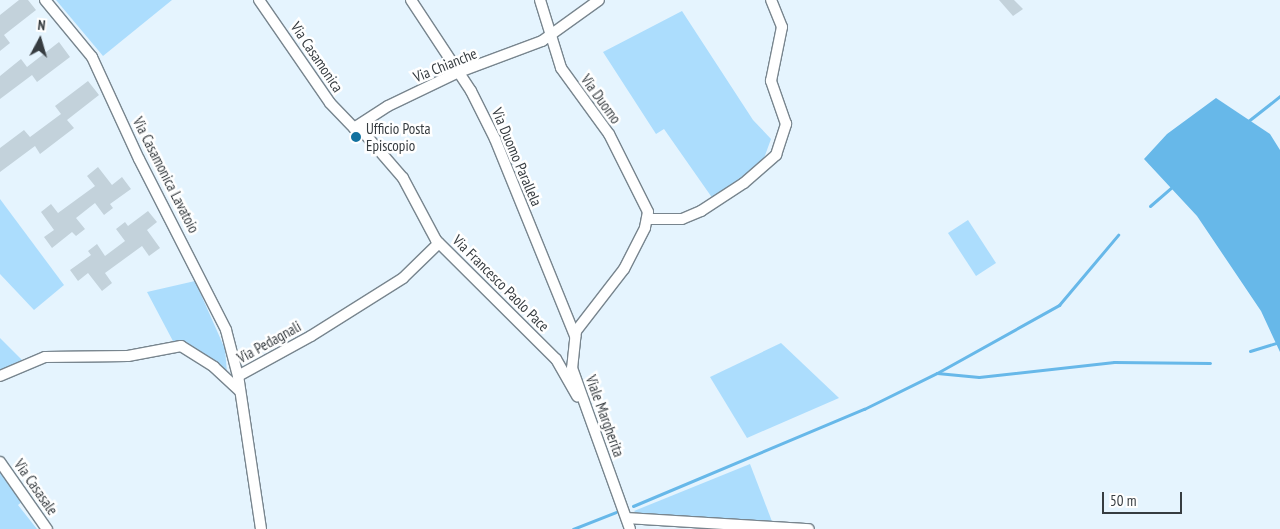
<!DOCTYPE html>
<style>
body{margin:0}
#map{position:relative;width:1280px;height:529px;overflow:hidden;background:#e5f4fe;font-family:"PT Sans Narrow",sans-serif}
div>[style]{position:absolute}
.green>*{inset:0;background:#acddfd}
.water>*{inset:0;background:#67b8e9}
.stream>*{height:3px;margin:-1.5px;padding:0 1.5px;transform-origin:1.5px;border-radius:1.5px;background:#67b8e9}
.building>*{inset:0;background:#c3d2db}
.roads{filter:drop-shadow(1px 0 #78858e) drop-shadow(-1px 0 #78858e) drop-shadow(0 1px #78858e) drop-shadow(0 -1px #78858e)}
.street>*{height:10px;margin:-5px;padding:0 5px;transform-origin:5px;border-radius:5px;background:#fff}
.dots>*{width:14px;height:14px;translate:-50% -50%;box-sizing:border-box;border:2px solid #fff;border-radius:50%}
span{translate:-50% -50%;white-space:nowrap;text-align:center;line-height:1.15;-webkit-text-stroke:5px #fff;paint-order:stroke}
.street-label{font-size:15px;color:#363c40}
.poi-label{font-size:15px;color:#363c40}
.left{translate:0 -50%;text-align:left}
.north{position:absolute;left:15px;top:15px;width:50px;height:50px;-webkit-text-stroke:4px #fff;paint-order:stroke;rotate:6deg;font-size:14px;font-weight:700;line-height:20px;text-align:center;color:#363c40}
.north::after{content:'';display:block;margin:auto;width:18px;height:22px;background:#363c40;clip-path:polygon(50% 0,100% 100%,50% 72%,0 100%)}
.scale{position:absolute;left:1102px;top:492px;width:80px;height:22px;box-sizing:border-box;border:2px solid #363c40;border-top:0;padding-left:6px;font-size:15px;line-height:18px;white-space:nowrap;color:#363c40;-webkit-text-stroke:4px #fff;paint-order:stroke}
</style>
<div id="map">
<div class="green">
<div style="clip-path:polygon(56px 0,172px 0,103px 56px)"></div>
<div style="clip-path:polygon(682px 11px,753px 120px,771px 139px,763px 161px,753px 172px,713px 199px,664px 129px,656px 134px,603px 52px)"></div>
<div style="clip-path:polygon(0 199px,64px 285px,34px 310px,0 274px)"></div>
<div style="clip-path:polygon(968px 220px,996px 263px,976px 276px,948px 233px)"></div>
<div style="clip-path:polygon(195px 281px,225px 349px,227px 372px,196px 349px,174px 343px,147px 292px)"></div>
<div style="clip-path:polygon(0 338px,23px 361px,0 371px)"></div>
<div style="clip-path:polygon(781px 343px,839px 398px,747px 438px,710px 377px)"></div>
<div style="clip-path:polygon(750px 464px,773px 524px,638px 515px,634px 511px)"></div>
<div style="clip-path:polygon(0 469px,23px 501px,18px 505px,37px 529px,0 529px)"></div>
</div>
<div class="water">
<div style="clip-path:polygon(1216px 98px,1270px 134px,1280px 150px,1280px 352px,1261px 311px,1197px 216px,1144px 159px,1167px 134px)"></div>
</div>
<div class="stream">
<div style="left:1247px;top:122px;width:42px;rotate:-38.2deg"></div>
<div style="left:1150px;top:206px;width:30px;rotate:-41deg"></div>
<div style="left:1250px;top:351px;width:31px;rotate:-17deg"></div>
<div style="left:937px;top:373px;width:140px;rotate:-29.1deg"></div>
<div style="left:1059px;top:305px;width:92px;rotate:-49.9deg"></div>
<div style="left:633px;top:506px;width:251px;rotate:-22.8deg"></div>
<div style="left:864px;top:409px;width:81px;rotate:-26.3deg"></div>
<div style="left:937px;top:373px;width:42px;rotate:5.4deg"></div>
<div style="left:979px;top:377px;width:136px;rotate:-6.3deg"></div>
<div style="left:1114px;top:362px;width:96px;rotate:0.6deg"></div>
<div style="left:573px;top:529px;width:46px;rotate:-21.6deg"></div>
</div>
<div class="building">
<div style="clip-path:polygon(19px 0,28px 0,36px 10px,4px 35px,10px 43px,0 51px,0 15px)"></div>
<div style="clip-path:polygon(999px 0,1014px 0,1023px 9px,1013px 16px)"></div>
<div style="clip-path:polygon(59px 42px,70px 57px,37px 82px,32px 75px,0 99px,0 76px,21px 59px,27px 67px)"></div>
<div style="clip-path:polygon(88px 81px,99px 95px,67px 120px,74px 128px,40px 154px,35px 146px,0 172px,0 148px,24px 130px,30px 137px,61px 114px,55px 106px)"></div>
<div style="clip-path:polygon(98px 167px,112px 185px,122px 177px,131px 189px,110px 204px,113px 208px,104px 215px,95px 203px,76px 218px,85px 229px,76px 236px,72px 232px,52px 248px,44px 237px,54px 230px,41px 212px,51px 204px,58px 213px,95px 186px,87px 176px)"></div>
<div style="clip-path:polygon(148px 211px,157px 222px,147px 230px,160px 248px,149px 256px,142px 246px,105px 273px,112px 283px,102px 291px,88px 273px,78px 281px,70px 270px,91px 255px,88px 251px,97px 244px,105px 256px,125px 241px,116px 229px,125px 222px,128px 226px)"></div>
</div>
<div class="roads">
<div class="street">
<div style="left:45px;top:0;width:74px;rotate:50.5deg"></div>
<div style="left:92px;top:57px;width:112px;rotate:65.3deg"></div>
<div style="left:139px;top:159px;width:192px;rotate:63deg"></div>
<div style="left:226px;top:330px;width:48px;rotate:75.4deg"></div>
<div style="left:259px;top:0;width:125px;rotate:55.4deg"></div>
<div style="left:330px;top:103px;width:35px;rotate:46deg"></div>
<div style="left:354px;top:128px;width:40px;rotate:-32.9deg"></div>
<div style="left:388px;top:106px;width:79px;rotate:-25.6deg"></div>
<div style="left:459px;top:72px;width:89px;rotate:-20.5deg"></div>
<div style="left:542px;top:41px;width:70px;rotate:-35.7deg"></div>
<div style="left:411px;top:0;width:109px;rotate:56.6deg"></div>
<div style="left:471px;top:91px;width:54px;rotate:63.4deg"></div>
<div style="left:495px;top:139px;width:213px;rotate:67.9deg"></div>
<div style="left:540px;top:0;width:71px;rotate:72.8deg"></div>
<div style="left:561px;top:68px;width:82px;rotate:54deg"></div>
<div style="left:609px;top:134px;width:87px;rotate:63.4deg"></div>
<div style="left:648px;top:212px;width:16px;rotate:101deg"></div>
<div style="left:645px;top:228px;width:46px;rotate:117.1deg"></div>
<div style="left:624px;top:269px;width:78px;rotate:127.7deg"></div>
<div style="left:576px;top:331px;width:37px;rotate:96deg"></div>
<div style="left:572px;top:368px;width:171px;rotate:70.2deg"></div>
<div style="left:358px;top:126px;width:69px;rotate:49.1deg"></div>
<div style="left:403px;top:178px;width:70px;rotate:62deg"></div>
<div style="left:436px;top:240px;width:169px;rotate:44.8deg"></div>
<div style="left:556px;top:359px;width:43px;rotate:60.4deg"></div>
<div style="left:648px;top:219px;width:34px"></div>
<div style="left:682px;top:219px;width:21px;rotate:-23deg"></div>
<div style="left:701px;top:211px;width:51px;rotate:-33.1deg"></div>
<div style="left:744px;top:183px;width:43px;rotate:-41.2deg"></div>
<div style="left:776px;top:155px;width:33px;rotate:-72deg"></div>
<div style="left:786px;top:124px;width:46px;rotate:-109.2deg"></div>
<div style="left:771px;top:81px;width:55px;rotate:-78.5deg"></div>
<div style="left:782px;top:27px;width:29px;rotate:-112deg"></div>
<div style="left:0;top:376px;width:49px;rotate:-22.9deg"></div>
<div style="left:45px;top:357px;width:83px;rotate:-0.7deg"></div>
<div style="left:128px;top:356px;width:54px;rotate:-10.7deg"></div>
<div style="left:181px;top:346px;width:39px;rotate:32deg"></div>
<div style="left:214px;top:367px;width:35px;rotate:43deg"></div>
<div style="left:0;top:462px;width:82px;rotate:55deg"></div>
<div style="left:627px;top:518px;width:182px;rotate:3.5deg"></div>
<div style="left:261px;top:529px;width:155px;rotate:-98.5deg"></div>
<div style="left:238px;top:376px;width:83px;rotate:-28.7deg"></div>
<div style="left:311px;top:336px;width:109px;rotate:-32.2deg"></div>
<div style="left:403px;top:278px;width:50px;rotate:-44.2deg"></div>
</div>
</div>
<div class="dots">
<div style="left:356px;top:137px;background:#12719f"></div>
</div>
<div class="street-label">
<span style="left:317px;top:57px;rotate:56deg">Via Casamonica</span>
<span style="left:445px;top:65px;rotate:-22deg">Via Chianche</span>
<span style="left:601px;top:99px;rotate:54deg">Via Duomo</span>
<span style="left:517px;top:157px;rotate:67deg">Via Duomo Parallela</span>
<span style="left:166px;top:175px;rotate:63deg">Via Casamonica Lavatoio</span>
<span style="left:501px;top:283px;rotate:45deg">Via Francesco Paolo Pace</span>
<span style="left:269px;top:342px;rotate:-29deg">Via Pedagnali</span>
<span style="left:605px;top:416px;rotate:70deg">Viale Margherita</span>
<span style="left:36px;top:487px;rotate:55deg">Via Casasale</span>
</div>
<div class="poi-label">
<span class="left" style="left:366px;top:137px">Ufficio Posta<br>Episcopio</span>
</div>
<div class="north">N</div>
<div class="scale">50 m</div>
</div>
